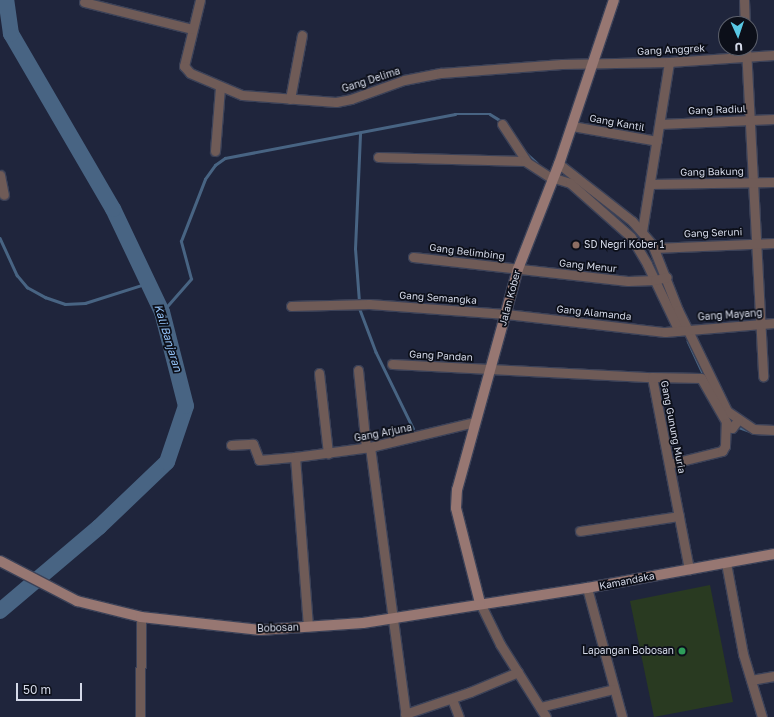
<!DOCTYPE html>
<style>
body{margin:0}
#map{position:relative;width:774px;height:717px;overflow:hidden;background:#1f253c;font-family:"Golos Text",sans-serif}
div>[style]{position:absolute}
.green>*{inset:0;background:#293a21}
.stream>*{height:2.5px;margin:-1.25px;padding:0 1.25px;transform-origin:1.25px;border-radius:1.25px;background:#486483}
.river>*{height:16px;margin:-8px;padding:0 8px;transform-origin:8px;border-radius:8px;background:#486483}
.roads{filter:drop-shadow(1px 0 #3c4258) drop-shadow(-1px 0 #3c4258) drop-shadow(0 1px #3c4258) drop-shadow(0 -1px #3c4258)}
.street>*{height:9px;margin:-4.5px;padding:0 4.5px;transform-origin:4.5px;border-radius:4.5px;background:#6f5b57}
.secondary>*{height:10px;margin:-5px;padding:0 5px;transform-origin:5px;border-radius:5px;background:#977772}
.dots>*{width:11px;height:11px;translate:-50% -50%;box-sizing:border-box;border:2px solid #0c0f19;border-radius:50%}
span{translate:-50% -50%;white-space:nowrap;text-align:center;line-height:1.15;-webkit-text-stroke:3.5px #0c0f19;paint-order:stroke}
.street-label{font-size:10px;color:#d4d9e8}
.poi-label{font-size:10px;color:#d4d9e8}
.left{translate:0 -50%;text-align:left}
.right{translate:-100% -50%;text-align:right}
.water-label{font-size:11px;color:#94c3f8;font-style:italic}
.north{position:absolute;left:718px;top:16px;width:40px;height:40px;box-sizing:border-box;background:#0c0f19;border:1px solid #5c606c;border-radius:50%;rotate:177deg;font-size:11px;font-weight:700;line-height:16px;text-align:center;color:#d4d9e8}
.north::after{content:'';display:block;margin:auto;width:14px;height:18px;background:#59c8e4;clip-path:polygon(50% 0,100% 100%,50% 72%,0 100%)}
.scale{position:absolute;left:16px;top:683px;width:66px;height:18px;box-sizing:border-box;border:2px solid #d4d9e8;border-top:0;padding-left:5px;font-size:12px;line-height:14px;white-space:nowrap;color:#d4d9e8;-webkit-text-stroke:3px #0c0f19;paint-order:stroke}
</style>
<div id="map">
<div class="green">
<div style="clip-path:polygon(710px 585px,733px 702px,654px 717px,630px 601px)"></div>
</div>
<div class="stream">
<div style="left:527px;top:154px;width:13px;rotate:42deg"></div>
<div style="left:0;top:238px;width:41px;rotate:65.3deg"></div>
<div style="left:17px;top:275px;width:16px;rotate:50deg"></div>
<div style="left:27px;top:287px;width:21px;rotate:29deg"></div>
<div style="left:45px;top:297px;width:21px;rotate:19deg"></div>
<div style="left:65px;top:304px;width:20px;rotate:-3deg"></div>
<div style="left:85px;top:303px;width:66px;rotate:-17.6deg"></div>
<div style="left:359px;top:302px;width:53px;rotate:-94.3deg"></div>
<div style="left:355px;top:249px;width:116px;rotate:-87.5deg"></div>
<div style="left:359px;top:307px;width:48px;rotate:69.3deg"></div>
<div style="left:376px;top:352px;width:85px;rotate:64deg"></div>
<div style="left:162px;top:312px;width:44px;rotate:-48.7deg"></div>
<div style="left:191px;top:279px;width:39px;rotate:-105deg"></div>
<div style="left:181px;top:241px;width:66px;rotate:-68.8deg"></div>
<div style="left:205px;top:179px;width:17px;rotate:-54deg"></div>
<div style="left:215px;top:165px;width:12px;rotate:-35deg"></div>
<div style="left:225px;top:158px;width:234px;rotate:-10.8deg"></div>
<div style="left:455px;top:114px;width:35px"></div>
<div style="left:490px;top:114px;width:13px;rotate:32deg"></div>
<div style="left:688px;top:341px;width:38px;rotate:65deg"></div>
<div style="left:736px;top:426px;width:15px;rotate:20deg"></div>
<div style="left:757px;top:433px;width:13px;rotate:4deg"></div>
</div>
<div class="river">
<div style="left:0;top:611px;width:130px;rotate:-40.3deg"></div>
<div style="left:99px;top:527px;width:94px;rotate:-43.7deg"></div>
<div style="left:167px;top:462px;width:59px;rotate:-71.3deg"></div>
<div style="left:186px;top:406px;width:97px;rotate:-104.3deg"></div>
<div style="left:162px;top:312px;width:114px;rotate:-115.4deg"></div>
<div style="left:113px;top:209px;width:203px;rotate:-120.2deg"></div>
<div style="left:11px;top:34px;width:34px;rotate:-98deg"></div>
</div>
<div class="roads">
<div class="street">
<div style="left:200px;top:0;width:68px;rotate:103.6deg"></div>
<div style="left:184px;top:66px;width:9px;rotate:49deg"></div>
<div style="left:190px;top:73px;width:56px;rotate:22.9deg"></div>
<div style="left:242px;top:95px;width:94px;rotate:4.3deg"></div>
<div style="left:336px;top:102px;width:15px;rotate:-11deg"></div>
<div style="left:351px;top:99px;width:56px;rotate:-19.7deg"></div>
<div style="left:404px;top:80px;width:38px;rotate:-11deg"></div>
<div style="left:441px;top:73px;width:121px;rotate:-4.3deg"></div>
<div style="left:562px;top:64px;width:107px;rotate:-1.1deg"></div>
<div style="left:669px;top:62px;width:105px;rotate:-3.8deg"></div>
<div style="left:744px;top:0;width:24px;rotate:88deg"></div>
<div style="left:84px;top:2px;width:111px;rotate:14deg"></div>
<div style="left:746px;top:48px;width:329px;rotate:87deg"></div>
<div style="left:290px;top:99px;width:65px;rotate:-79.4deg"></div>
<div style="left:502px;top:124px;width:45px;rotate:56.7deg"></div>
<div style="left:660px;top:124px;width:114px;rotate:-2.5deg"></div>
<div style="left:572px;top:126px;width:86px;rotate:10deg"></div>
<div style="left:215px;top:151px;width:64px;rotate:-85.5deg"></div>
<div style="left:378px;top:157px;width:147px;rotate:1.6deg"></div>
<div style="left:525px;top:161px;width:33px;rotate:33deg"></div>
<div style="left:559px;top:164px;width:93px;rotate:38deg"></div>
<div style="left:632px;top:221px;width:30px;rotate:49deg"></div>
<div style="left:652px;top:244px;width:71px;rotate:68.5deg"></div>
<div style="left:678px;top:310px;width:112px;rotate:64.1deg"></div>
<div style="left:727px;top:411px;width:32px;rotate:34deg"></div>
<div style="left:754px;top:429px;width:20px;rotate:3deg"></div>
<div style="left:0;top:175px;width:20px;rotate:79deg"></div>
<div style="left:554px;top:178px;width:17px;rotate:17deg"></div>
<div style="left:570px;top:183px;width:81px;rotate:41.5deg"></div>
<div style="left:631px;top:237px;width:31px;rotate:59deg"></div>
<div style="left:647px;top:264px;width:74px;rotate:64.5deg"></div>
<div style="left:650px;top:184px;width:124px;rotate:-0.9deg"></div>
<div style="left:642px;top:231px;width:171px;rotate:-80.9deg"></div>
<div style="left:654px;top:248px;width:120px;rotate:-2.4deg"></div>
<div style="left:413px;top:257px;width:216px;rotate:6.4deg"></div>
<div style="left:628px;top:281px;width:27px;rotate:-2deg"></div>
<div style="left:655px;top:280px;width:12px;rotate:-14deg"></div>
<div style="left:291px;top:306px;width:78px;rotate:-1.5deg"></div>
<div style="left:369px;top:304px;width:137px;rotate:4.2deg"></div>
<div style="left:506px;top:314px;width:160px;rotate:6.5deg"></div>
<div style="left:665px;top:332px;width:109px;rotate:-4.7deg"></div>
<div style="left:392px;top:364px;width:260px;rotate:2.9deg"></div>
<div style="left:652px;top:377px;width:196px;rotate:79.1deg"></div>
<div style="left:358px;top:370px;width:78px;rotate:84.1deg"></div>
<div style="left:319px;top:373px;width:81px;rotate:83.6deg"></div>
<div style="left:652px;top:377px;width:49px;rotate:1.2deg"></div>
<div style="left:701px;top:378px;width:56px;rotate:60.3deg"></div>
<div style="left:729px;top:427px;width:3px;rotate:18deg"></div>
<div style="left:732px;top:428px;width:10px;rotate:-53deg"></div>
<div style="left:231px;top:445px;width:22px;rotate:-3deg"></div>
<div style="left:253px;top:444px;width:17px;rotate:69deg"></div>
<div style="left:259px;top:460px;width:36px;rotate:-5deg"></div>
<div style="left:295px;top:457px;width:76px;rotate:-7.6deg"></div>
<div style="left:370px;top:447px;width:107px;rotate:-13.5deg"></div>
<div style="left:370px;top:447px;width:272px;rotate:82.4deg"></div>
<div style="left:295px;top:457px;width:170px;rotate:85.6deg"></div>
<div style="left:669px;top:464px;width:55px;rotate:-13.8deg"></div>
<div style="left:722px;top:451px;width:6px;rotate:-59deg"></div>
<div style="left:725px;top:446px;width:23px;rotate:-88deg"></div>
<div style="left:580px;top:531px;width:100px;rotate:-8.6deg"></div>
<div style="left:726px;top:563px;width:93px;rotate:79.4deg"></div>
<div style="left:743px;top:654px;width:66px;rotate:73.2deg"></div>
<div style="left:587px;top:588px;width:134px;rotate:74.8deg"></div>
<div style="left:480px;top:603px;width:46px;rotate:64deg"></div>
<div style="left:500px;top:644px;width:86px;rotate:57.8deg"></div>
<div style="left:751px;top:680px;width:23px;rotate:-10deg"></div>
<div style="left:452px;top:699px;width:19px;rotate:69deg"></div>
<div style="left:540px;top:707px;width:76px;rotate:-13.7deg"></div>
<div style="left:405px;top:714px;width:69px;rotate:-18.7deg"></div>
<div style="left:470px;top:692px;width:52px;rotate:-22.6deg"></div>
<div style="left:140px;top:717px;width:100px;rotate:-89.4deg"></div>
</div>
<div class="secondary">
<div style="left:0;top:561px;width:87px;rotate:27.5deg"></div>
<div style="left:77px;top:601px;width:66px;rotate:14deg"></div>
<div style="left:141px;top:617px;width:120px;rotate:6.2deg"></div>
<div style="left:260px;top:630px;width:103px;rotate:-3.9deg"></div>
<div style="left:363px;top:623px;width:227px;rotate:-8.9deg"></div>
<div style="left:587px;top:588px;width:190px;rotate:-10.3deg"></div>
<div style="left:480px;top:603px;width:98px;rotate:-104.2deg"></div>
<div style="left:456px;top:508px;width:18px;rotate:-87deg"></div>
<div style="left:457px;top:490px;width:229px;rotate:-74.6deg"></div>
<div style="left:518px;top:269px;width:113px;rotate:-68.7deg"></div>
<div style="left:559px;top:164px;width:173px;rotate:-71.5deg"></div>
</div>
</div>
<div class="dots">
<div style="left:576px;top:245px;background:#8d6e63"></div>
<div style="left:682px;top:651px;background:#2e9e5b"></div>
</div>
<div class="street-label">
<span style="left:671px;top:50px;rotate:-3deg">Gang Anggrek</span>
<span style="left:371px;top:80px;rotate:-18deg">Gang Delima</span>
<span style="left:717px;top:110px;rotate:-2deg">Gang Radiul</span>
<span style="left:617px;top:123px;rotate:10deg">Gang Kantil</span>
<span style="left:712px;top:172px;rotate:-1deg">Gang Bakung</span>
<span style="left:713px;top:233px;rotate:-2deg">Gang Seruni</span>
<span style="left:467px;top:252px;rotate:7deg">Gang Belimbing</span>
<span style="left:588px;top:266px;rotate:6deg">Gang Menur</span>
<span style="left:438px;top:298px;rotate:4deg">Gang Semangka</span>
<span style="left:510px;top:298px;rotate:-75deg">Jalan Kober</span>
<span style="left:594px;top:313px;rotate:6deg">Gang Alamanda</span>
<span style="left:730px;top:315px;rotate:-4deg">Gang Mayang</span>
<span style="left:441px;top:356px;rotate:3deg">Gang Pandan</span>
<span style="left:673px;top:427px;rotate:79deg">Gang Gunung Muria</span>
<span style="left:383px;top:433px;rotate:-11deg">Gang Arjuna</span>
<span style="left:627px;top:581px;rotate:-11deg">Kamandaka</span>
<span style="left:278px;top:628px;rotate:-2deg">Bobosan</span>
</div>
<div class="poi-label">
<span class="left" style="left:584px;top:245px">SD Negri Kober 1</span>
<span class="right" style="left:674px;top:651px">Lapangan Bobosan</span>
</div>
<div class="water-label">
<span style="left:168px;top:338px;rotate:73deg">Kali Banjaran</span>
</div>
<div class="north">U</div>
<div class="scale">50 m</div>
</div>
